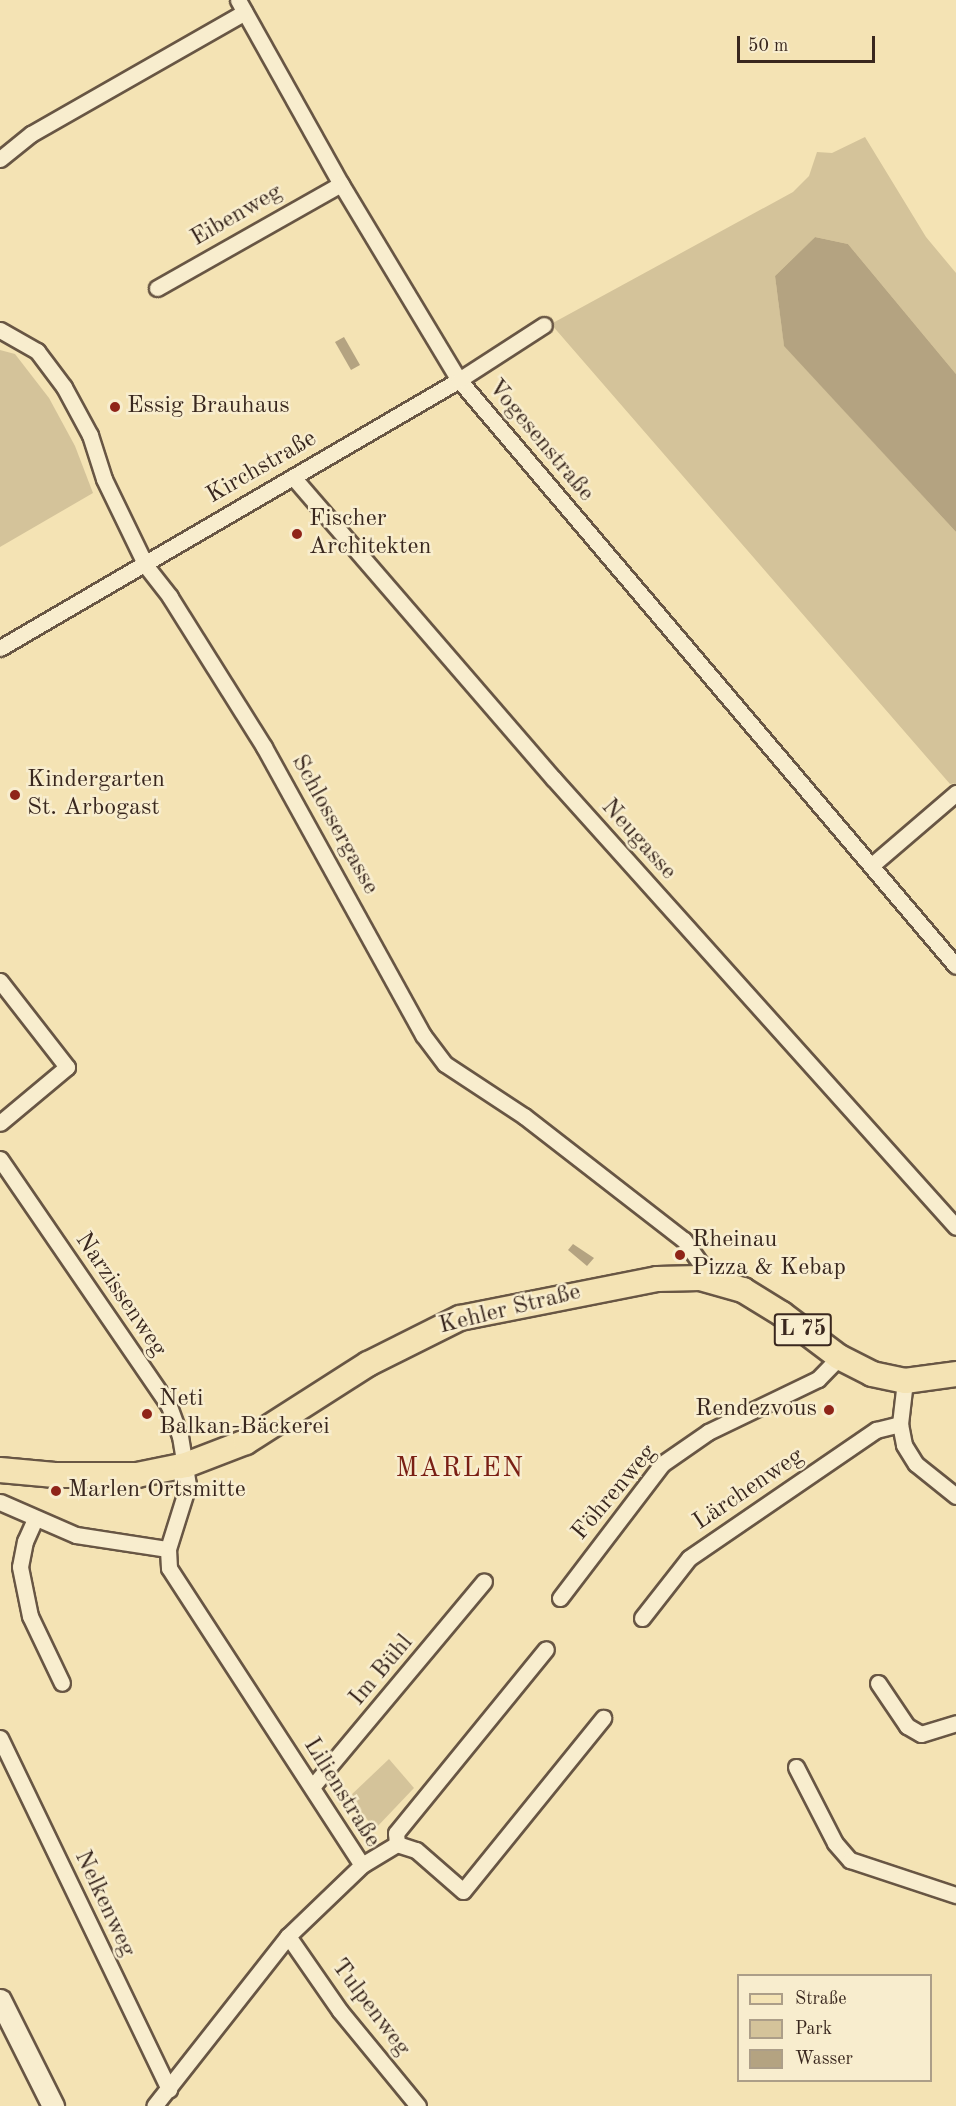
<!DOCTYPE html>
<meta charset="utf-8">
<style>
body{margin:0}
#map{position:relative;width:956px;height:2106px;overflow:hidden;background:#f4e3b4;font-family:"Old Standard TT",serif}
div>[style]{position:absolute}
.green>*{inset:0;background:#d4c39a}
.water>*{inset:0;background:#b4a381}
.roads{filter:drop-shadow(2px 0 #685644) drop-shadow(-2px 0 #685644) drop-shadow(0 2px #685644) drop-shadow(0 -2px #685644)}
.street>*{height:15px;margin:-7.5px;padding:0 7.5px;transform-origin:7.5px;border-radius:7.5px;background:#f8edce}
.secondary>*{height:21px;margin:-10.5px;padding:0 10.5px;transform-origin:10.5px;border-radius:10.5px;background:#f8edce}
.primary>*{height:24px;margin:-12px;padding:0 12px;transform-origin:12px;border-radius:12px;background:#f4e3b4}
.dots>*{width:16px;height:16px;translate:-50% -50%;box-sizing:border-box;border:3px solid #f8edce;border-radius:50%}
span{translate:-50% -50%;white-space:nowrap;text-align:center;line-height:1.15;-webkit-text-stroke:5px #f8edce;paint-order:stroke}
.shield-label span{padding:2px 4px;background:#f8edce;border:2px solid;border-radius:4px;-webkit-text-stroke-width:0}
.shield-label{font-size:22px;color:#39271e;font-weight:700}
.street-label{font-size:24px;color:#39271e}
.poi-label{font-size:24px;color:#39271e}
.left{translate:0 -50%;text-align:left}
.right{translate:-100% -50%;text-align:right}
.quarter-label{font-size:27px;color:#7a1f14;letter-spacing:1.5px}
.legend{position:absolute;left:737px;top:1974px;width:195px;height:108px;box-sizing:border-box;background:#f8edce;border:2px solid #ac9e88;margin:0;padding:8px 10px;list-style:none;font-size:18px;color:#39271e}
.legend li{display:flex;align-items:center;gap:12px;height:30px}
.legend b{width:30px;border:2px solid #ac9e88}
.scale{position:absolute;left:737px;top:36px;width:138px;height:27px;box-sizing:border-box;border:3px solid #39271e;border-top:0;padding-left:8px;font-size:18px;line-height:21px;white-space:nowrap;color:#39271e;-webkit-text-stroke:4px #f8edce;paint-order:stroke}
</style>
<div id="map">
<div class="green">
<div style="clip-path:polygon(865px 137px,926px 237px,956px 273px,956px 374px,848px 244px,815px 237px,775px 276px,784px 345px,956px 532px,956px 783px,950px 784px,551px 324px,793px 192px,809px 176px,817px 152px,832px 153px)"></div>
<div style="clip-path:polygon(0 350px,15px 354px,49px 398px,75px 446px,93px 493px,0 547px)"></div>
<div style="clip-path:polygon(389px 1759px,414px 1788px,375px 1829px,349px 1797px)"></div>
</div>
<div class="water">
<div style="clip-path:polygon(815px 237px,848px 244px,956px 374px,956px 532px,784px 346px,775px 276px)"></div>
<div style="clip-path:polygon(344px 337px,360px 365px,351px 370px,335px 342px)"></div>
<div style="clip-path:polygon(573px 1244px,594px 1258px,587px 1266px,568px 1250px)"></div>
</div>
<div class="roads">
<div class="street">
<div style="left:238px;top:0;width:211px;rotate:60.8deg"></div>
<div style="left:341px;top:184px;width:229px;rotate:59deg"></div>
<div style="left:459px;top:380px;width:768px;rotate:49.7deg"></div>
<div style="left:0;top:159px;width:40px;rotate:-39deg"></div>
<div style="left:31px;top:134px;width:246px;rotate:-29.7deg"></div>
<div style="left:157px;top:288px;width:211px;rotate:-29.5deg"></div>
<div style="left:0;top:330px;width:43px;rotate:29.6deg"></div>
<div style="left:37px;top:351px;width:45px;rotate:53.1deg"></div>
<div style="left:64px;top:387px;width:55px;rotate:61.6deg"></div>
<div style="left:90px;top:435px;width:46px;rotate:72.3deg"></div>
<div style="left:104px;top:479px;width:97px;rotate:64.2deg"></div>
<div style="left:146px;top:566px;width:39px;rotate:52deg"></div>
<div style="left:170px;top:597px;width:177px;rotate:57.9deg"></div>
<div style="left:264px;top:747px;width:329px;rotate:61.1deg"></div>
<div style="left:423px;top:1035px;width:36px;rotate:53deg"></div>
<div style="left:445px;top:1064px;width:95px;rotate:33.4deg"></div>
<div style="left:524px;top:1116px;width:202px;rotate:37.8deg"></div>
<div style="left:684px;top:1240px;width:29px;rotate:55deg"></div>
<div style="left:701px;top:1264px;width:14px;rotate:94deg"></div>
<div style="left:293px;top:477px;width:398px;rotate:49.2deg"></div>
<div style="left:553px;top:778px;width:603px;rotate:48.09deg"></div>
<div style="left:0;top:648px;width:532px;rotate:-30.28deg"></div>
<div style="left:459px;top:380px;width:101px;rotate:-32.9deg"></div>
<div style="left:872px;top:865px;width:111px;rotate:-40.6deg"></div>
<div style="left:0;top:981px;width:109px;rotate:52.1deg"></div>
<div style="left:67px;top:1067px;width:87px;rotate:140.1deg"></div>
<div style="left:0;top:1159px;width:299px;rotate:55.6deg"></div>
<div style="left:169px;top:1406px;width:32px;rotate:70deg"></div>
<div style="left:180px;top:1436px;width:50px;rotate:80.7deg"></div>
<div style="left:188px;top:1485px;width:67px;rotate:107.4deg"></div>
<div style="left:168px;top:1549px;width:19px;rotate:87deg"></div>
<div style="left:169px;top:1568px;width:354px;rotate:57deg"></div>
<div style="left:362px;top:1865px;width:103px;rotate:136.2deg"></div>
<div style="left:288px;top:1936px;width:216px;rotate:128.2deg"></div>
<div style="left:905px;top:1381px;width:43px;rotate:96.6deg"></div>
<div style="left:900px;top:1424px;width:21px;rotate:79deg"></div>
<div style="left:904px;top:1445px;width:22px;rotate:58deg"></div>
<div style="left:916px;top:1464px;width:51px;rotate:38.7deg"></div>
<div style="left:0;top:1502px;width:83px;rotate:23.5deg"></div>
<div style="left:76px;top:1535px;width:93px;rotate:8.7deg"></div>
<div style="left:35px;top:1519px;width:24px;rotate:114deg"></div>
<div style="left:25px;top:1541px;width:26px;rotate:101deg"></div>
<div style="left:20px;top:1567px;width:50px;rotate:78.5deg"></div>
<div style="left:30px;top:1616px;width:74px;rotate:64.5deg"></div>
<div style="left:560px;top:1598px;width:168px;rotate:-52.7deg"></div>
<div style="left:662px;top:1464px;width:56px;rotate:-34.8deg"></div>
<div style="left:708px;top:1432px;width:122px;rotate:-25.7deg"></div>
<div style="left:818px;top:1379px;width:30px;rotate:-46deg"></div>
<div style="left:642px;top:1618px;width:76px;rotate:-51.9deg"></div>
<div style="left:689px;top:1558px;width:227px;rotate:-34.4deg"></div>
<div style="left:876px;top:1430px;width:25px;rotate:-14deg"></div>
<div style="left:878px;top:1683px;width:52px;rotate:56deg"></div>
<div style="left:907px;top:1726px;width:16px;rotate:30deg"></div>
<div style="left:921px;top:1734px;width:37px;rotate:-17deg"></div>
<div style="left:0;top:1738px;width:390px;rotate:64.3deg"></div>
<div style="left:796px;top:1767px;width:85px;rotate:62.8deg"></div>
<div style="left:835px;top:1843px;width:23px;rotate:49deg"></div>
<div style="left:850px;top:1860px;width:112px;rotate:18.3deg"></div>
<div style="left:312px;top:1787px;width:268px;rotate:-50.1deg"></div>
<div style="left:397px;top:1844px;width:11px;rotate:-95deg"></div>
<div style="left:396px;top:1833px;width:237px;rotate:-50.8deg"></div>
<div style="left:362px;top:1865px;width:41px;rotate:-31deg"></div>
<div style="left:397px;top:1844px;width:20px;rotate:18deg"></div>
<div style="left:416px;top:1850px;width:62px;rotate:41.1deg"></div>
<div style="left:463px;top:1891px;width:223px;rotate:-51deg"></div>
<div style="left:288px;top:1936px;width:91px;rotate:55.3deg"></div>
<div style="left:340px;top:2011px;width:123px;rotate:50.6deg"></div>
</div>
<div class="secondary">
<div style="left:0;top:2000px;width:119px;rotate:63.4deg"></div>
</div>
<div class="primary">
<div style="left:0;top:1470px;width:55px;rotate:5.2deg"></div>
<div style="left:55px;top:1475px;width:82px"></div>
<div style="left:137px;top:1475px;width:50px;rotate:-11.5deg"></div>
<div style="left:186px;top:1465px;width:64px;rotate:-21deg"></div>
<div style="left:246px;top:1442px;width:145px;rotate:-32.6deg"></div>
<div style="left:368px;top:1364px;width:103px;rotate:-26.6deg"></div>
<div style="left:460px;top:1318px;width:201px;rotate:-11.2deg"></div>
<div style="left:657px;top:1279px;width:43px;rotate:-1.3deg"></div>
<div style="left:700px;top:1278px;width:45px;rotate:15.6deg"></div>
<div style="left:743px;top:1290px;width:46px;rotate:31.6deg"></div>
<div style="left:782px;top:1314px;width:71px;rotate:37deg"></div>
<div style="left:839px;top:1357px;width:37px;rotate:27deg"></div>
<div style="left:872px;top:1374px;width:34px;rotate:12deg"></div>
<div style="left:905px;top:1381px;width:51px;rotate:-7.8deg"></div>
</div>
</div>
<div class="dots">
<div style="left:115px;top:407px;background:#8f2418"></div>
<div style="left:297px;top:534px;background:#8f2418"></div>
<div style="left:15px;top:795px;background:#8f2418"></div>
<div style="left:680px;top:1255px;background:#8f2418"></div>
<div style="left:829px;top:1410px;background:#8f2418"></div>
<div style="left:147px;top:1414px;background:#8f2418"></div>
<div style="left:56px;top:1491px;background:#8f2418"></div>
</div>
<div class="shield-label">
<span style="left:803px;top:1330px">L 75</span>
</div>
<div class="street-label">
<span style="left:237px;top:216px;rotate:-30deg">Eibenweg</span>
<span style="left:540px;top:441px;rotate:50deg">Vogesenstraße</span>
<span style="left:262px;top:468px;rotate:-30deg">Kirchstraße</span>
<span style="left:334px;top:825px;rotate:61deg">Schlossergasse</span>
<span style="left:638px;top:840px;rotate:48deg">Neugasse</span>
<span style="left:120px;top:1295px;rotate:56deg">Narzissenweg</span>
<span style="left:510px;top:1310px;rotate:-14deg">Kehler Straße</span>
<span style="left:749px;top:1490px;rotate:-34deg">Lärchenweg</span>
<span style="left:615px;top:1493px;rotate:-50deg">Föhrenweg</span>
<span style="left:382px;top:1671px;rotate:-50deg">Im Bühl</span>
<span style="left:341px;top:1793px;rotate:58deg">Lilienstraße</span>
<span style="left:104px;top:1904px;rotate:65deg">Nelkenweg</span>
<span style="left:370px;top:2008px;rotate:53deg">Tulpenweg</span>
</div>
<div class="poi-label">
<span class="left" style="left:127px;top:407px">Essig Brauhaus</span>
<span class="left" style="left:309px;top:534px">Fischer<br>Architekten</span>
<span class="left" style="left:27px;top:795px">Kindergarten<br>St. Arbogast</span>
<span class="left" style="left:692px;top:1255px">Rheinau<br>Pizza &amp; Kebap</span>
<span class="left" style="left:159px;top:1414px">Neti<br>Balkan-Bäckerei</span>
<span class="right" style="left:817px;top:1410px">Rendezvous</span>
<span class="left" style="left:68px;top:1491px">Marlen Ortsmitte</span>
</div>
<div class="quarter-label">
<span style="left:460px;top:1469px">MARLEN</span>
</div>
<ul class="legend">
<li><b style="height:8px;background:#f4e3b4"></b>Straße</li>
<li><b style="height:16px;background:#d4c39a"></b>Park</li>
<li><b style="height:16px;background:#b4a381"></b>Wasser</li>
</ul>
<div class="scale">50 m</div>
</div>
